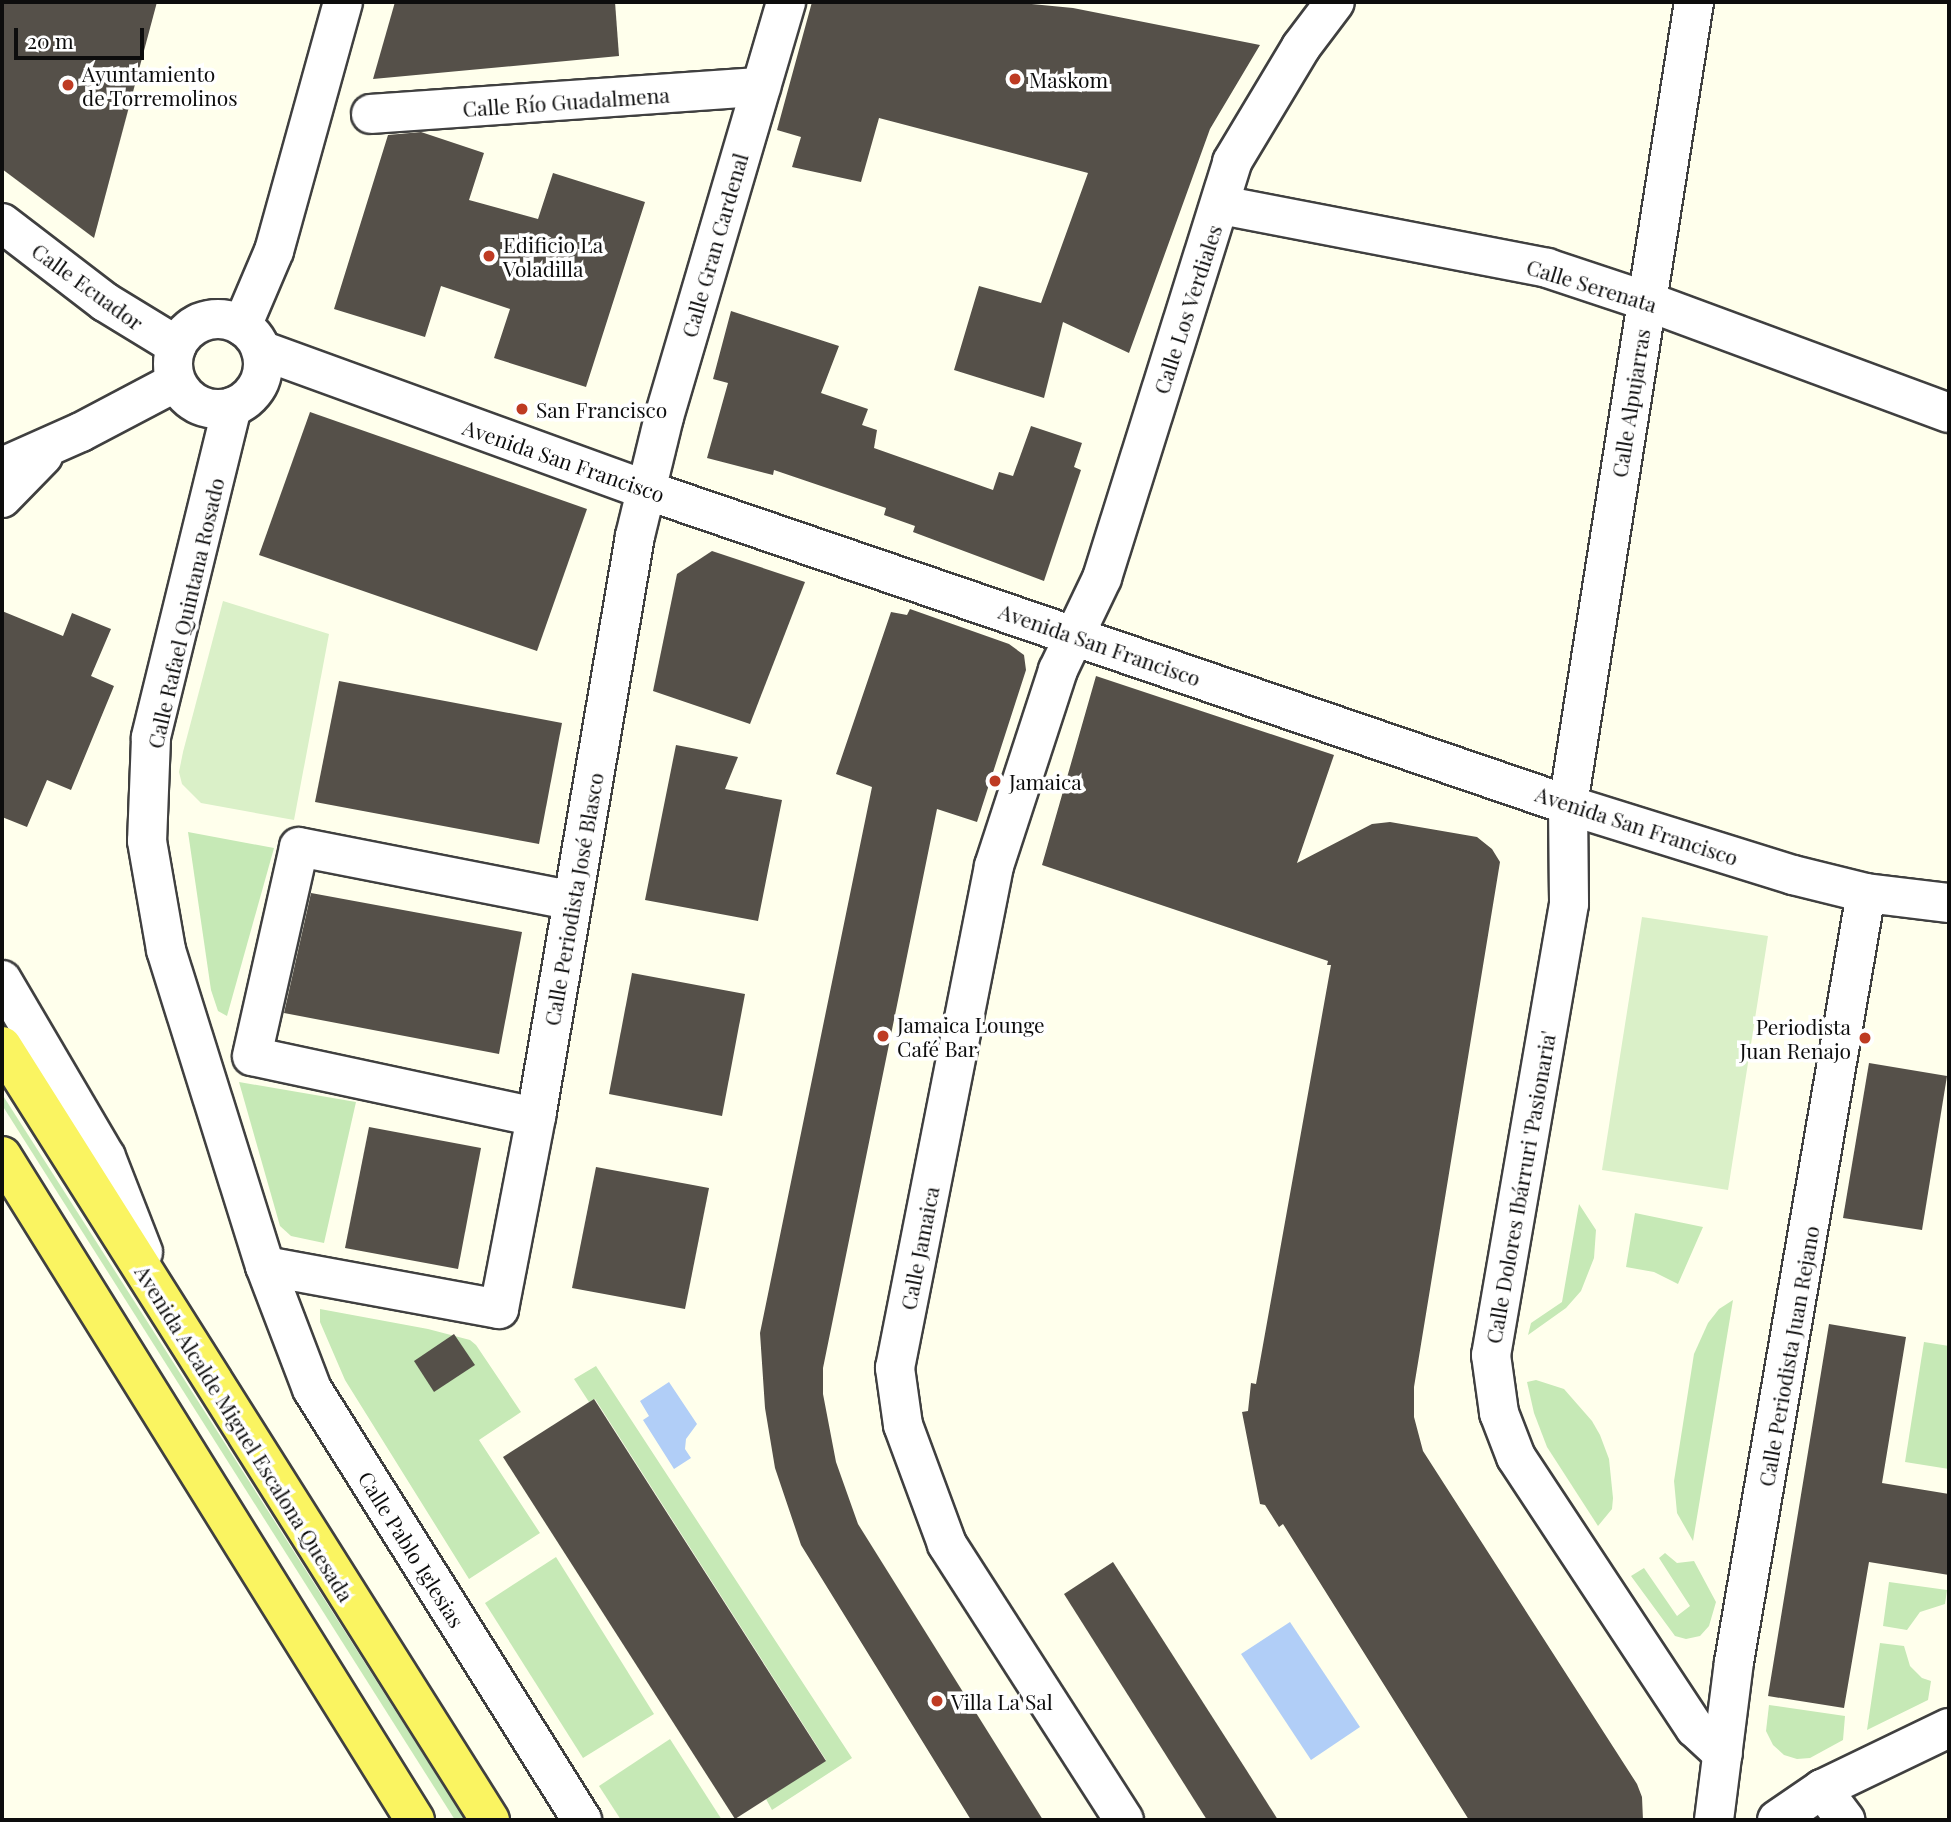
<!DOCTYPE html>
<meta charset="utf-8">
<style>
body{margin:0}
#map{position:relative;width:1951px;height:1822px;overflow:hidden;background:#ffffec;font-family:"Playfair Display",serif}
div>[style]{position:absolute}
.green>*{inset:0;background:#c6e9b6}
.pitch>*{inset:0;background:#daf0c8}
.water>*{inset:0;background:#b1cef7}
.building>*{inset:0;background:#555049}
.roads{filter:drop-shadow(2px 0 #404040) drop-shadow(-2px 0 #404040) drop-shadow(0 2px #404040) drop-shadow(0 -2px #404040)}
.street>*{height:38px;margin:-19px;padding:0 19px;transform-origin:19px;border-radius:19px;background:#fff}
.street>.ring{margin:-19px;padding:0;box-sizing:content-box;background:none;border:38px solid #fff;border-radius:50%}
.primary>*{height:38px;margin:-19px;padding:0 19px;transform-origin:19px;border-radius:19px;background:#faf461}
.dots>*{width:19px;height:19px;translate:-50% -50%;box-sizing:border-box;border:4px solid #fff;border-radius:50%}
span{translate:-50% -50%;white-space:nowrap;text-align:center;line-height:1.15;-webkit-text-stroke:7px #fff;paint-order:stroke}
.poi-label{font-size:21px;color:#0d0d0d}
.left{translate:0 -50%;text-align:left}
.right{translate:-100% -50%;text-align:right}
.street-label{font-size:21px;color:#0d0d0d}
.frame{position:absolute;inset:0;border:4px solid #0d0d0d;pointer-events:none}
.scale{position:absolute;left:14px;top:28px;width:130px;height:32px;box-sizing:border-box;border:4px solid #0d0d0d;border-top:0;padding-left:9px;font-size:21px;line-height:24px;white-space:nowrap;color:#0d0d0d;-webkit-text-stroke:5px #fff;paint-order:stroke}
</style>
<div id="map">
<div class="green">
<div style="clip-path:polygon(188px 832px,274px 848px,227px 1016px,218px 1011px,211px 990px)"></div>
<div style="clip-path:polygon(239px 1082px,356px 1102px,324px 1243px,291px 1236px,280px 1226px)"></div>
<div style="clip-path:polygon(2px 1094px,277px 1525px,465px 1820px,455px 1820px,2px 1105px)"></div>
<div style="clip-path:polygon(1579px 1204px,1596px 1230px,1594px 1258px,1581px 1291px,1566px 1308px,1528px 1335px,1531px 1323px,1562px 1302px)"></div>
<div style="clip-path:polygon(1635px 1213px,1703px 1227px,1678px 1284px,1654px 1272px,1626px 1267px)"></div>
<div style="clip-path:polygon(1733px 1300px,1693px 1541px,1677px 1513px,1674px 1481px,1694px 1354px,1708px 1323px,1719px 1309px)"></div>
<div style="clip-path:polygon(320px 1309px,428px 1329px,470px 1340px,476px 1345px,521px 1412px,479px 1440px,540px 1533px,469px 1579px,345px 1380px,320px 1322px)"></div>
<div style="clip-path:polygon(1924px 1342px,1949px 1346px,1949px 1469px,1905px 1462px)"></div>
<div style="clip-path:polygon(596px 1366px,852px 1758px,772px 1810px,766px 1799px,826px 1760px,595px 1399px,589px 1402px,574px 1379px)"></div>
<div style="clip-path:polygon(1536px 1380px,1564px 1389px,1592px 1421px,1600px 1435px,1609px 1459px,1613px 1498px,1612px 1509px,1598px 1526px,1547px 1447px,1534px 1413px,1527px 1382px)"></div>
<div style="clip-path:polygon(1665px 1553px,1677px 1563px,1694px 1561px,1716px 1602px,1709px 1626px,1700px 1636px,1686px 1639px,1675px 1636px,1631px 1576px,1644px 1568px,1677px 1616px,1690px 1606px,1659px 1558px)"></div>
<div style="clip-path:polygon(556px 1557px,654px 1714px,583px 1758px,485px 1603px)"></div>
<div style="clip-path:polygon(1889px 1582px,1947px 1590px,1945px 1604px,1920px 1612px,1907px 1630px,1883px 1626px)"></div>
<div style="clip-path:polygon(1880px 1643px,1904px 1646px,1910px 1666px,1922px 1678px,1931px 1681px,1928px 1700px,1867px 1730px)"></div>
<div style="clip-path:polygon(1769px 1705px,1845px 1716px,1843px 1740px,1810px 1758px,1797px 1759px,1784px 1755px,1773px 1745px,1766px 1731px)"></div>
<div style="clip-path:polygon(670px 1739px,722px 1820px,621px 1820px,599px 1786px)"></div>
</div>
<div class="pitch">
<div style="clip-path:polygon(223px 601px,329px 634px,294px 820px,201px 803px,182px 784px,179px 772px,183px 752px)"></div>
<div style="clip-path:polygon(1642px 917px,1768px 936px,1728px 1190px,1602px 1170px)"></div>
</div>
<div class="water">
<div style="clip-path:polygon(669px 1382px,697px 1424px,686px 1439px,685px 1449px,691px 1458px,674px 1469px,643px 1420px,649px 1416px,640px 1401px)"></div>
<div style="clip-path:polygon(1290px 1622px,1360px 1727px,1311px 1760px,1241px 1654px)"></div>
</div>
<div class="building">
<div style="clip-path:polygon(2px 2px,157px 2px,94px 238px,2px 169px)"></div>
<div style="clip-path:polygon(395px 2px,615px 2px,619px 56px,373px 79px)"></div>
<div style="clip-path:polygon(812px 2px,1011px 2px,1073px 8px,1260px 45px,1210px 129px,1129px 353px,1063px 322px,1044px 398px,954px 370px,979px 286px,1041px 303px,1088px 173px,879px 118px,861px 182px,792px 167px,801px 137px,777px 130px)"></div>
<div style="clip-path:polygon(421px 132px,484px 153px,469px 200px,538px 219px,553px 173px,645px 202px,586px 387px,494px 358px,510px 309px,441px 286px,425px 337px,334px 309px,388px 135px)"></div>
<div style="clip-path:polygon(731px 311px,839px 346px,821px 393px,868px 409px,862px 425px,877px 430px,874px 448px,993px 490px,999px 472px,1013px 476px,1031px 426px,1082px 443px,1074px 467px,1081px 470px,1044px 581px,913px 532px,915px 526px,884px 515px,886px 508px,774px 470px,773px 475px,707px 458px,728px 383px,713px 379px)"></div>
<div style="clip-path:polygon(310px 412px,587px 509px,537px 651px,259px 555px)"></div>
<div style="clip-path:polygon(712px 551px,805px 582px,750px 724px,653px 691px,677px 574px)"></div>
<div style="clip-path:polygon(910px 609px,1009px 644px,1024px 655px,1026px 670px,977px 822px,937px 809px,823px 1368px,823px 1394px,836px 1462px,858px 1524px,1043px 1820px,971px 1820px,801px 1545px,775px 1468px,765px 1408px,760px 1333px,872px 787px,836px 774px,891px 612px,907px 615px)"></div>
<div style="clip-path:polygon(2px 611px,63px 636px,72px 613px,111px 629px,91px 676px,114px 686px,71px 790px,47px 780px,27px 827px,2px 817px)"></div>
<div style="clip-path:polygon(1096px 676px,1334px 755px,1297px 863px,1372px 824px,1390px 822px,1477px 837px,1492px 849px,1500px 862px,1414px 1387px,1414px 1417px,1423px 1451px,1637px 1784px,1642px 1797px,1643px 1820px,1469px 1820px,1283px 1524px,1279px 1527px,1265px 1505px,1260px 1504px,1242px 1412px,1248px 1411px,1251px 1383px,1256px 1384px,1331px 965px,1327px 965px,1328px 961px,1042px 865px)"></div>
<div style="clip-path:polygon(339px 681px,562px 723px,539px 844px,315px 802px)"></div>
<div style="clip-path:polygon(676px 745px,738px 757px,725px 789px,782px 800px,758px 921px,645px 900px)"></div>
<div style="clip-path:polygon(311px 893px,522px 932px,499px 1054px,284px 1013px)"></div>
<div style="clip-path:polygon(632px 973px,745px 994px,722px 1116px,609px 1094px)"></div>
<div style="clip-path:polygon(1869px 1063px,1947px 1076px,1922px 1230px,1843px 1218px)"></div>
<div style="clip-path:polygon(369px 1127px,481px 1148px,458px 1269px,345px 1248px)"></div>
<div style="clip-path:polygon(596px 1167px,709px 1188px,685px 1309px,572px 1288px)"></div>
<div style="clip-path:polygon(1829px 1324px,1906px 1337px,1882px 1483px,1949px 1494px,1949px 1575px,1869px 1562px,1844px 1708px,1768px 1696px)"></div>
<div style="clip-path:polygon(454px 1334px,475px 1365px,434px 1392px,414px 1361px)"></div>
<div style="clip-path:polygon(594px 1399px,826px 1761px,735px 1819px,503px 1457px)"></div>
<div style="clip-path:polygon(1113px 1562px,1247px 1771px,1278px 1820px,1207px 1820px,1064px 1594px)"></div>
</div>
<div class="roads">
<div class="street">
<div style="left:1694px;top:2px;width:813px;rotate:98.92deg"></div>
<div style="left:1568px;top:805px;width:99px;rotate:89.4deg"></div>
<div style="left:1569px;top:904px;width:458px;rotate:99.8deg"></div>
<div style="left:1491px;top:1355px;width:59px;rotate:82.1deg"></div>
<div style="left:1499px;top:1413px;width:47px;rotate:68.9deg"></div>
<div style="left:1516px;top:1457px;width:325px;rotate:56.6deg"></div>
<div style="left:1695px;top:1728px;width:38px;rotate:43deg"></div>
<div style="left:371px;top:114px;width:391px;rotate:-4deg"></div>
<div style="left:1221px;top:205px;width:332px;rotate:10.9deg"></div>
<div style="left:1547px;top:268px;width:104px;rotate:18.4deg"></div>
<div style="left:1646px;top:301px;width:323px;rotate:20.3deg"></div>
<div style="left:2px;top:223px;width:130px;rotate:37.5deg"></div>
<div style="left:105px;top:302px;width:84px;rotate:31.4deg"></div>
<div class="ring" style="left:173px;top:319px;width:52px;height:52px"></div>
<div style="left:242px;top:326px;width:82px;rotate:-66.9deg"></div>
<div style="left:274px;top:251px;width:258px;rotate:-74.5deg"></div>
<div style="left:261px;top:350px;width:410px;rotate:20deg"></div>
<div style="left:646px;top:490px;width:974px;rotate:18.86deg"></div>
<div style="left:1568px;top:805px;width:236px;rotate:17.3deg"></div>
<div style="left:1793px;top:875px;width:75px;rotate:13.9deg"></div>
<div style="left:1866px;top:893px;width:84px;rotate:6.9deg"></div>
<div style="left:232px;top:407px;width:341px;rotate:103.8deg"></div>
<div style="left:151px;top:738px;width:103px;rotate:92.2deg"></div>
<div style="left:147px;top:841px;width:111px;rotate:80.1deg"></div>
<div style="left:166px;top:950px;width:331px;rotate:72.6deg"></div>
<div style="left:265px;top:1266px;width:132px;rotate:69.1deg"></div>
<div style="left:312px;top:1389px;width:509px;rotate:57.93deg"></div>
<div style="left:2px;top:467px;width:86px;rotate:-23.9deg"></div>
<div style="left:81px;top:432px;width:107px;rotate:-27.8deg"></div>
<div style="left:2px;top:498px;width:59px;rotate:-45.7deg"></div>
<div style="left:2px;top:980px;width:205px;rotate:59.6deg"></div>
<div style="left:106px;top:1157px;width:102px;rotate:68.7deg"></div>
<div style="left:536px;top:1117px;width:290px;rotate:-167.9deg"></div>
<div style="left:252px;top:1056px;width:214px;rotate:-77.3deg"></div>
<div style="left:299px;top:847px;width:279px;rotate:11.1deg"></div>
<div style="left:265px;top:1266px;width:238px;rotate:10.4deg"></div>
<div style="left:499px;top:1309px;width:196px;rotate:-79.1deg"></div>
<div style="left:536px;top:1117px;width:589px;rotate:-80.33deg"></div>
<div style="left:635px;top:536px;width:122px;rotate:-76.3deg"></div>
<div style="left:664px;top:417px;width:433px;rotate:-73.6deg"></div>
<div style="left:1822px;top:1789px;width:39px;rotate:53deg"></div>
<div style="left:1124px;top:1820px;width:328px;rotate:-122.7deg"></div>
<div style="left:947px;top:1544px;width:127px;rotate:-110.3deg"></div>
<div style="left:903px;top:1425px;width:58px;rotate:-98deg"></div>
<div style="left:895px;top:1368px;width:512px;rotate:-78.84deg"></div>
<div style="left:994px;top:866px;width:206px;rotate:-71.9deg"></div>
<div style="left:1058px;top:670px;width:102px;rotate:-64.4deg"></div>
<div style="left:1102px;top:578px;width:436px;rotate:-72.6deg"></div>
<div style="left:1232px;top:162px;width:134px;rotate:-59deg"></div>
<div style="left:1301px;top:47px;width:56px;rotate:-52.9deg"></div>
<div style="left:1714px;top:1820px;width:159px;rotate:-82.8deg"></div>
<div style="left:1734px;top:1662px;width:780px;rotate:-80.26deg"></div>
<div style="left:1777px;top:1820px;width:55px;rotate:-34.6deg"></div>
<div style="left:1822px;top:1789px;width:141px;rotate:-25.7deg"></div>
</div>
<div class="primary">
<div style="left:2px;top:1046px;width:915px;rotate:57.77deg"></div>
<div style="left:2px;top:1156px;width:782px;rotate:58.12deg"></div>
</div>
</div>
<div class="dots">
<div style="left:1015px;top:79px;background:#be3b23"></div>
<div style="left:68px;top:85px;background:#be3b23"></div>
<div style="left:489px;top:256px;background:#be3b23"></div>
<div style="left:522px;top:409px;background:#be3b23"></div>
<div style="left:995px;top:781px;background:#be3b23"></div>
<div style="left:883px;top:1036px;background:#be3b23"></div>
<div style="left:1865px;top:1038px;background:#be3b23"></div>
<div style="left:937px;top:1701px;background:#be3b23"></div>
</div>
<div class="poi-label">
<span class="left" style="left:82px;top:85px">Ayuntamiento<br>de Torremolinos</span>
<span class="left" style="left:1029px;top:79px">Maskom</span>
<span class="left" style="left:503px;top:256px">Edificio La<br>Voladilla</span>
<span class="left" style="left:536px;top:409px">San Francisco</span>
<span class="left" style="left:1009px;top:781px">Jamaica</span>
<span class="left" style="left:897px;top:1036px">Jamaica Lounge<br>Café Bar</span>
<span class="right" style="left:1851px;top:1038px">Periodista<br>Juan Renajo</span>
<span class="left" style="left:951px;top:1701px">Villa La Sal</span>
</div>
<div class="street-label">
<span style="left:566px;top:101px;rotate:-4deg">Calle Río Guadalmena</span>
<span style="left:714px;top:245px;rotate:-74deg">Calle Gran Cardenal</span>
<span style="left:1592px;top:285px;rotate:17deg">Calle Serenata</span>
<span style="left:88px;top:286px;rotate:36deg">Calle Ecuador</span>
<span style="left:1187px;top:309px;rotate:-72deg">Calle Los Verdiales</span>
<span style="left:1630px;top:403px;rotate:-81deg">Calle Alpujarras</span>
<span style="left:564px;top:460px;rotate:19deg">Avenida San Francisco</span>
<span style="left:185px;top:613px;rotate:-77deg">Calle Rafael Quintana Rosado</span>
<span style="left:1100px;top:644px;rotate:19deg">Avenida San Francisco</span>
<span style="left:1637px;top:825px;rotate:18deg">Avenida San Francisco</span>
<span style="left:573px;top:899px;rotate:-80deg">Calle Periodista José Blasco</span>
<span style="left:1520px;top:1187px;rotate:-80deg">Calle Dolores Ibárruri 'Pasionaria'</span>
<span style="left:919px;top:1248px;rotate:-79deg">Calle Jamaica</span>
<span style="left:1788px;top:1356px;rotate:-80deg">Calle Periodista Juan Rejano</span>
<span style="left:245px;top:1433px;rotate:58deg">Avenida Alcalde Miguel Escalona Quesada</span>
<span style="left:412px;top:1549px;rotate:58deg">Calle Pablo Iglesias</span>
</div>
<div class="frame"></div>
<div class="scale">20 m</div>
</div>
